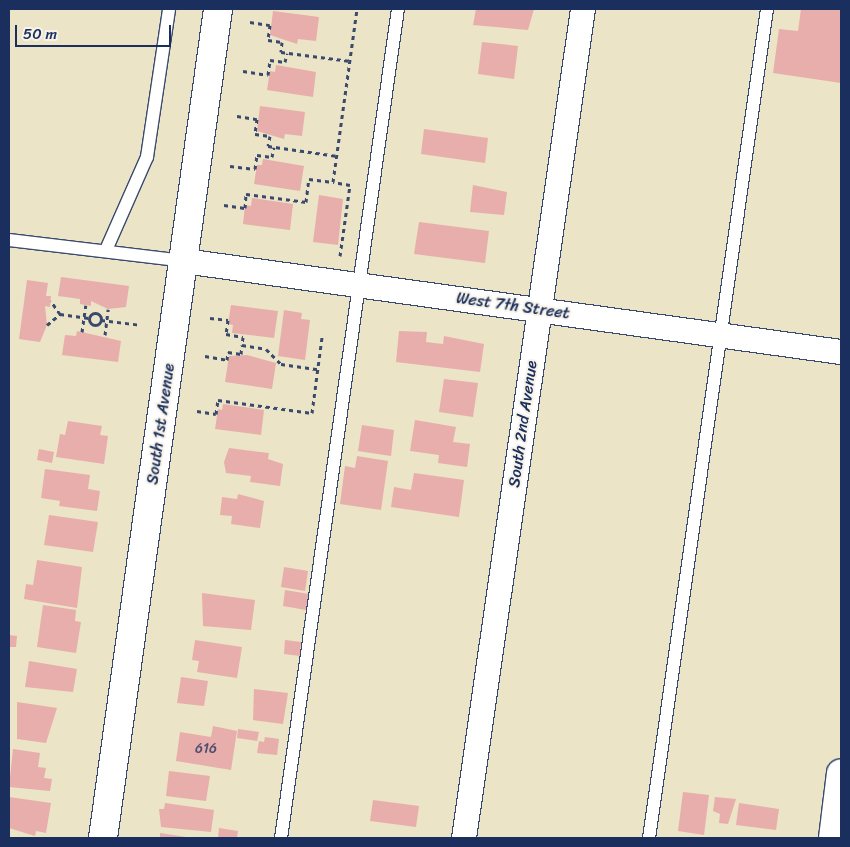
<!DOCTYPE html>
<style>
body{margin:0}
#map{position:relative;width:850px;height:847px;overflow:hidden;background:#ebe4c6;font-family:Sriracha,sans-serif}
div>[style]{position:absolute}
.building>*{inset:0;background:#e8aeab}
.path>*{height:3px;margin-top:-1.5px;transform-origin:0;background:repeating-linear-gradient(90deg,#3a4a6e 0 4px,transparent 0 8px)}
.path>.ring{margin:-1.5px;padding:0;box-sizing:content-box;background:none;border:3px solid #3a4a6e;border-radius:50%}
.roads{filter:drop-shadow(1px 0 #3a4a6e) drop-shadow(-1px 0 #3a4a6e) drop-shadow(0 1px #3a4a6e) drop-shadow(0 -1px #3a4a6e)}
.service>*{height:12px;margin:-6px;padding:0 6px;transform-origin:6px;border-radius:6px;background:#fff}
.minor>*{height:24px;margin:-12px;padding:0 12px;transform-origin:12px;border-radius:12px;background:#fff}
.tertiary>*{height:28px;margin:-14px;padding:0 14px;transform-origin:14px;border-radius:14px;background:#fff}
span{translate:-50% -50%;white-space:nowrap;text-align:center;line-height:1.15;-webkit-text-stroke:4px #f7f3e8;paint-order:stroke}
.number-label{font-size:14px;color:#4e4f71}
.number-label span{-webkit-text-stroke-width:0}
.street-label{font-size:16px;color:#1b2f5e}
.frame{position:absolute;inset:0;border:10px solid #1b2f5e;pointer-events:none}
.scale{position:absolute;left:15px;top:25px;width:156px;height:22px;box-sizing:border-box;border:2px solid #1b2f5e;border-top:0;padding-left:6px;font-size:15px;line-height:18px;white-space:nowrap;color:#1b2f5e;-webkit-text-stroke:4px #f7f3e8;paint-order:stroke}
</style>
<div id="map">
<div class="building">
<div style="clip-path:polygon(476px 9px,534px 9px,528px 30px,473px 25px)"></div>
<div style="clip-path:polygon(801px 9px,841px 9px,841px 83px,773px 73px,779px 29px,798px 31px)"></div>
<div style="clip-path:polygon(273px 11px,319px 17px,316px 41px,298px 39px,297px 44px,270px 35px)"></div>
<div style="clip-path:polygon(482px 42px,518px 46px,514px 79px,478px 74px)"></div>
<div style="clip-path:polygon(276px 65px,316px 72px,313px 97px,267px 90px,270px 71px,275px 72px)"></div>
<div style="clip-path:polygon(260px 106px,305px 112px,302px 136px,285px 134px,284px 139px,257px 131px)"></div>
<div style="clip-path:polygon(424px 129px,488px 138px,485px 163px,421px 154px)"></div>
<div style="clip-path:polygon(263px 159px,304px 166px,300px 191px,254px 184px,257px 165px,262px 165px)"></div>
<div style="clip-path:polygon(473px 185px,507px 192px,504px 215px,470px 212px)"></div>
<div style="clip-path:polygon(319px 195px,343px 199px,338px 245px,313px 242px)"></div>
<div style="clip-path:polygon(252px 198px,293px 204px,290px 230px,243px 224px,245px 205px,251px 206px)"></div>
<div style="clip-path:polygon(419px 222px,489px 231px,485px 263px,414px 254px)"></div>
<div style="clip-path:polygon(61px 277px,129px 286px,126px 307px,108px 309px,91px 301px,91px 306px,80px 304px,80px 299px,58px 296px)"></div>
<div style="clip-path:polygon(27px 280px,48px 283px,46px 296px,51px 296px,50px 307px,45px 306px,47px 325px,40px 342px,19px 339px)"></div>
<div style="clip-path:polygon(231px 305px,278px 311px,274px 338px,232px 333px,233px 325px,228px 324px)"></div>
<div style="clip-path:polygon(284px 310px,302px 313px,301px 319px,310px 320px,305px 360px,278px 356px)"></div>
<div style="clip-path:polygon(77px 331px,121px 341px,118px 362px,62px 355px,65px 335px,76px 336px)"></div>
<div style="clip-path:polygon(399px 331px,427px 332px,426px 342px,443px 344px,444px 336px,484px 344px,480px 372px,396px 362px)"></div>
<div style="clip-path:polygon(247px 355px,276px 363px,272px 389px,225px 382px,229px 356px)"></div>
<div style="clip-path:polygon(444px 379px,478px 383px,473px 417px,439px 412px)"></div>
<div style="clip-path:polygon(223px 404px,264px 410px,261px 435px,215px 429px,218px 409px,222px 410px)"></div>
<div style="clip-path:polygon(415px 420px,456px 427px,453px 442px,470px 444px,467px 467px,438px 463px,439px 455px,410px 451px)"></div>
<div style="clip-path:polygon(68px 421px,102px 426px,100px 435px,108px 436px,104px 464px,56px 457px,60px 434px,65px 435px)"></div>
<div style="clip-path:polygon(362px 425px,394px 430px,391px 456px,358px 451px)"></div>
<div style="clip-path:polygon(229px 448px,269px 453px,268px 459px,283px 464px,280px 486px,250px 482px,251px 476px,226px 473px,224px 462px)"></div>
<div style="clip-path:polygon(39px 449px,54px 452px,52px 463px,37px 460px)"></div>
<div style="clip-path:polygon(357px 456px,388px 461px,381px 510px,340px 504px,345px 466px,355px 468px)"></div>
<div style="clip-path:polygon(45px 469px,90px 475px,88px 489px,100px 491px,97px 511px,59px 506px,60px 501px,41px 498px)"></div>
<div style="clip-path:polygon(414px 473px,464px 480px,459px 517px,391px 507px,394px 487px,411px 490px)"></div>
<div style="clip-path:polygon(238px 494px,264px 501px,260px 528px,231px 524px,232px 516px,220px 515px,222px 497px,237px 499px)"></div>
<div style="clip-path:polygon(49px 515px,98px 522px,93px 552px,44px 545px)"></div>
<div style="clip-path:polygon(37px 560px,82px 567px,77px 608px,24px 599px,26px 584px,33px 585px)"></div>
<div style="clip-path:polygon(284px 567px,308px 571px,305px 591px,281px 587px)"></div>
<div style="clip-path:polygon(285px 590px,309px 594px,306px 610px,283px 606px)"></div>
<div style="clip-path:polygon(202px 593px,255px 600px,251px 630px,203px 626px)"></div>
<div style="clip-path:polygon(43px 605px,76px 610px,75px 621px,81px 622px,76px 653px,37px 647px)"></div>
<div style="clip-path:polygon(9px 635px,17px 636px,16px 647px,9px 647px)"></div>
<div style="clip-path:polygon(195px 640px,242px 647px,237px 678px,197px 672px,199px 661px,192px 660px)"></div>
<div style="clip-path:polygon(285px 640px,301px 642px,300px 656px,284px 654px)"></div>
<div style="clip-path:polygon(29px 661px,77px 669px,73px 692px,25px 687px)"></div>
<div style="clip-path:polygon(181px 677px,208px 681px,204px 706px,177px 703px)"></div>
<div style="clip-path:polygon(254px 689px,288px 693px,283px 724px,253px 720px)"></div>
<div style="clip-path:polygon(17px 702px,57px 708px,46px 743px,17px 739px)"></div>
<div style="clip-path:polygon(213px 726px,237px 731px,231px 770px,176px 761px,180px 732px,211px 737px)"></div>
<div style="clip-path:polygon(238px 729px,259px 732px,257px 741px,237px 738px)"></div>
<div style="clip-path:polygon(265px 737px,279px 739px,277px 755px,257px 753px,259px 741px,264px 742px)"></div>
<div style="clip-path:polygon(13px 749px,40px 753px,38px 767px,46px 768px,44px 778px,52px 779px,50px 791px,9px 787px)"></div>
<div style="clip-path:polygon(169px 771px,210px 776px,206px 801px,166px 796px)"></div>
<div style="clip-path:polygon(683px 792px,709px 795px,704px 835px,678px 831px)"></div>
<div style="clip-path:polygon(9px 797px,51px 803px,46px 833px,36px 831px,35px 836px,9px 828px)"></div>
<div style="clip-path:polygon(715px 797px,736px 799px,728px 824px,719px 823px,720px 814px,713px 811px)"></div>
<div style="clip-path:polygon(373px 800px,419px 806px,416px 827px,370px 821px)"></div>
<div style="clip-path:polygon(165px 803px,214px 810px,211px 832px,161px 827px,159px 809px,164px 809px)"></div>
<div style="clip-path:polygon(739px 803px,779px 809px,776px 830px,736px 825px)"></div>
<div style="clip-path:polygon(219px 828px,238px 831px,237px 838px,218px 838px)"></div>
<div style="clip-path:polygon(160px 833px,186px 837px,186px 838px,160px 838px)"></div>
</div>
<div class="path">
<div style="left:250px;top:22px;width:20px;rotate:9deg"></div>
<div style="left:270px;top:25px;width:15px;rotate:98deg"></div>
<div style="left:268px;top:40px;width:14px;rotate:8deg"></div>
<div style="left:282px;top:42px;width:10px;rotate:96deg"></div>
<div style="left:281px;top:52px;width:70px;rotate:7.4deg"></div>
<div style="left:243px;top:71px;width:25px;rotate:9deg"></div>
<div style="left:268px;top:75px;width:15px;rotate:-82deg"></div>
<div style="left:270px;top:60px;width:15px;rotate:8deg"></div>
<div style="left:285px;top:62px;width:9px;rotate:-77deg"></div>
<div style="left:237px;top:116px;width:20px;rotate:9deg"></div>
<div style="left:257px;top:119px;width:15px;rotate:98deg"></div>
<div style="left:255px;top:134px;width:15px;rotate:8deg"></div>
<div style="left:270px;top:136px;width:10px;rotate:101deg"></div>
<div style="left:268px;top:146px;width:70px;rotate:8.2deg"></div>
<div style="left:230px;top:166px;width:25px;rotate:7deg"></div>
<div style="left:255px;top:169px;width:14px;rotate:-82deg"></div>
<div style="left:257px;top:155px;width:15px;rotate:8deg"></div>
<div style="left:272px;top:157px;width:10px;rotate:-79deg"></div>
<div style="left:224px;top:205px;width:21px;rotate:8deg"></div>
<div style="left:245px;top:208px;width:14px;rotate:-86deg"></div>
<div style="left:246px;top:194px;width:61px;rotate:7.6deg"></div>
<div style="left:306px;top:202px;width:23px;rotate:-83deg"></div>
<div style="left:309px;top:179px;width:24px;rotate:7deg"></div>
<div style="left:340px;top:256px;width:72px;rotate:-82deg"></div>
<div style="left:350px;top:185px;width:17px;rotate:-170deg"></div>
<div style="left:333px;top:182px;width:175px;rotate:-82.1deg"></div>
<div class="ring" style="left:89px;top:313px;width:9px;height:9px"></div>
<div style="left:60px;top:314px;width:29px;rotate:8deg"></div>
<div style="left:210px;top:318px;width:18px;rotate:6deg"></div>
<div style="left:228px;top:320px;width:14px;rotate:98deg"></div>
<div style="left:226px;top:334px;width:17px;rotate:10deg"></div>
<div style="left:243px;top:337px;width:8px;rotate:97deg"></div>
<div style="left:242px;top:345px;width:24px;rotate:9deg"></div>
<div style="left:266px;top:349px;width:21px;rotate:45deg"></div>
<div style="left:281px;top:364px;width:37px;rotate:8deg"></div>
<div style="left:101px;top:320px;width:38px;rotate:7deg"></div>
<div style="left:47px;top:325px;width:17px;rotate:-40deg"></div>
<div style="left:60px;top:314px;width:16px;rotate:-125deg"></div>
<div style="left:82px;top:332px;width:27px;rotate:-82deg"></div>
<div style="left:105px;top:335px;width:26px;rotate:-83deg"></div>
<div style="left:205px;top:356px;width:22px;rotate:10deg"></div>
<div style="left:227px;top:360px;width:8px;rotate:-83deg"></div>
<div style="left:228px;top:352px;width:13px;rotate:9deg"></div>
<div style="left:241px;top:354px;width:9px;rotate:-84deg"></div>
<div style="left:197px;top:411px;width:19px;rotate:9deg"></div>
<div style="left:216px;top:414px;width:14px;rotate:-82deg"></div>
<div style="left:218px;top:400px;width:95px;rotate:7.9deg"></div>
<div style="left:312px;top:413px;width:77px;rotate:-82.5deg"></div>
</div>
<div class="roads">
<div class="service">
<div style="left:9px;top:240px;width:176px;rotate:6.8deg"></div>
<div style="left:106px;top:250px;width:102px;rotate:-66.2deg"></div>
<div style="left:147px;top:157px;width:150px;rotate:-81.5deg"></div>
<div style="left:281px;top:838px;width:837px;rotate:-81.97deg"></div>
<div style="left:649px;top:838px;width:837px;rotate:-81.9deg"></div>
</div>
<div class="minor">
<div style="left:184px;top:261px;width:663px;rotate:7.89deg"></div>
<div style="left:464px;top:838px;width:837px;rotate:-81.83deg"></div>
</div>
<div class="tertiary">
<div style="left:103px;top:838px;width:837px;rotate:-82.1deg"></div>
<div style="left:833px;top:838px;width:65px;rotate:-83deg"></div>
</div>
</div>
<div class="number-label">
<span style="left:206px;top:749px">616</span>
</div>
<div class="street-label">
<span style="left:513px;top:306px;rotate:8deg">West 7th Street</span>
<span style="left:161px;top:424px;rotate:-82deg">South 1st Avenue</span>
<span style="left:523px;top:424px;rotate:-82deg">South 2nd Avenue</span>
</div>
<div class="frame"></div>
<div class="scale">50 m</div>
</div>
